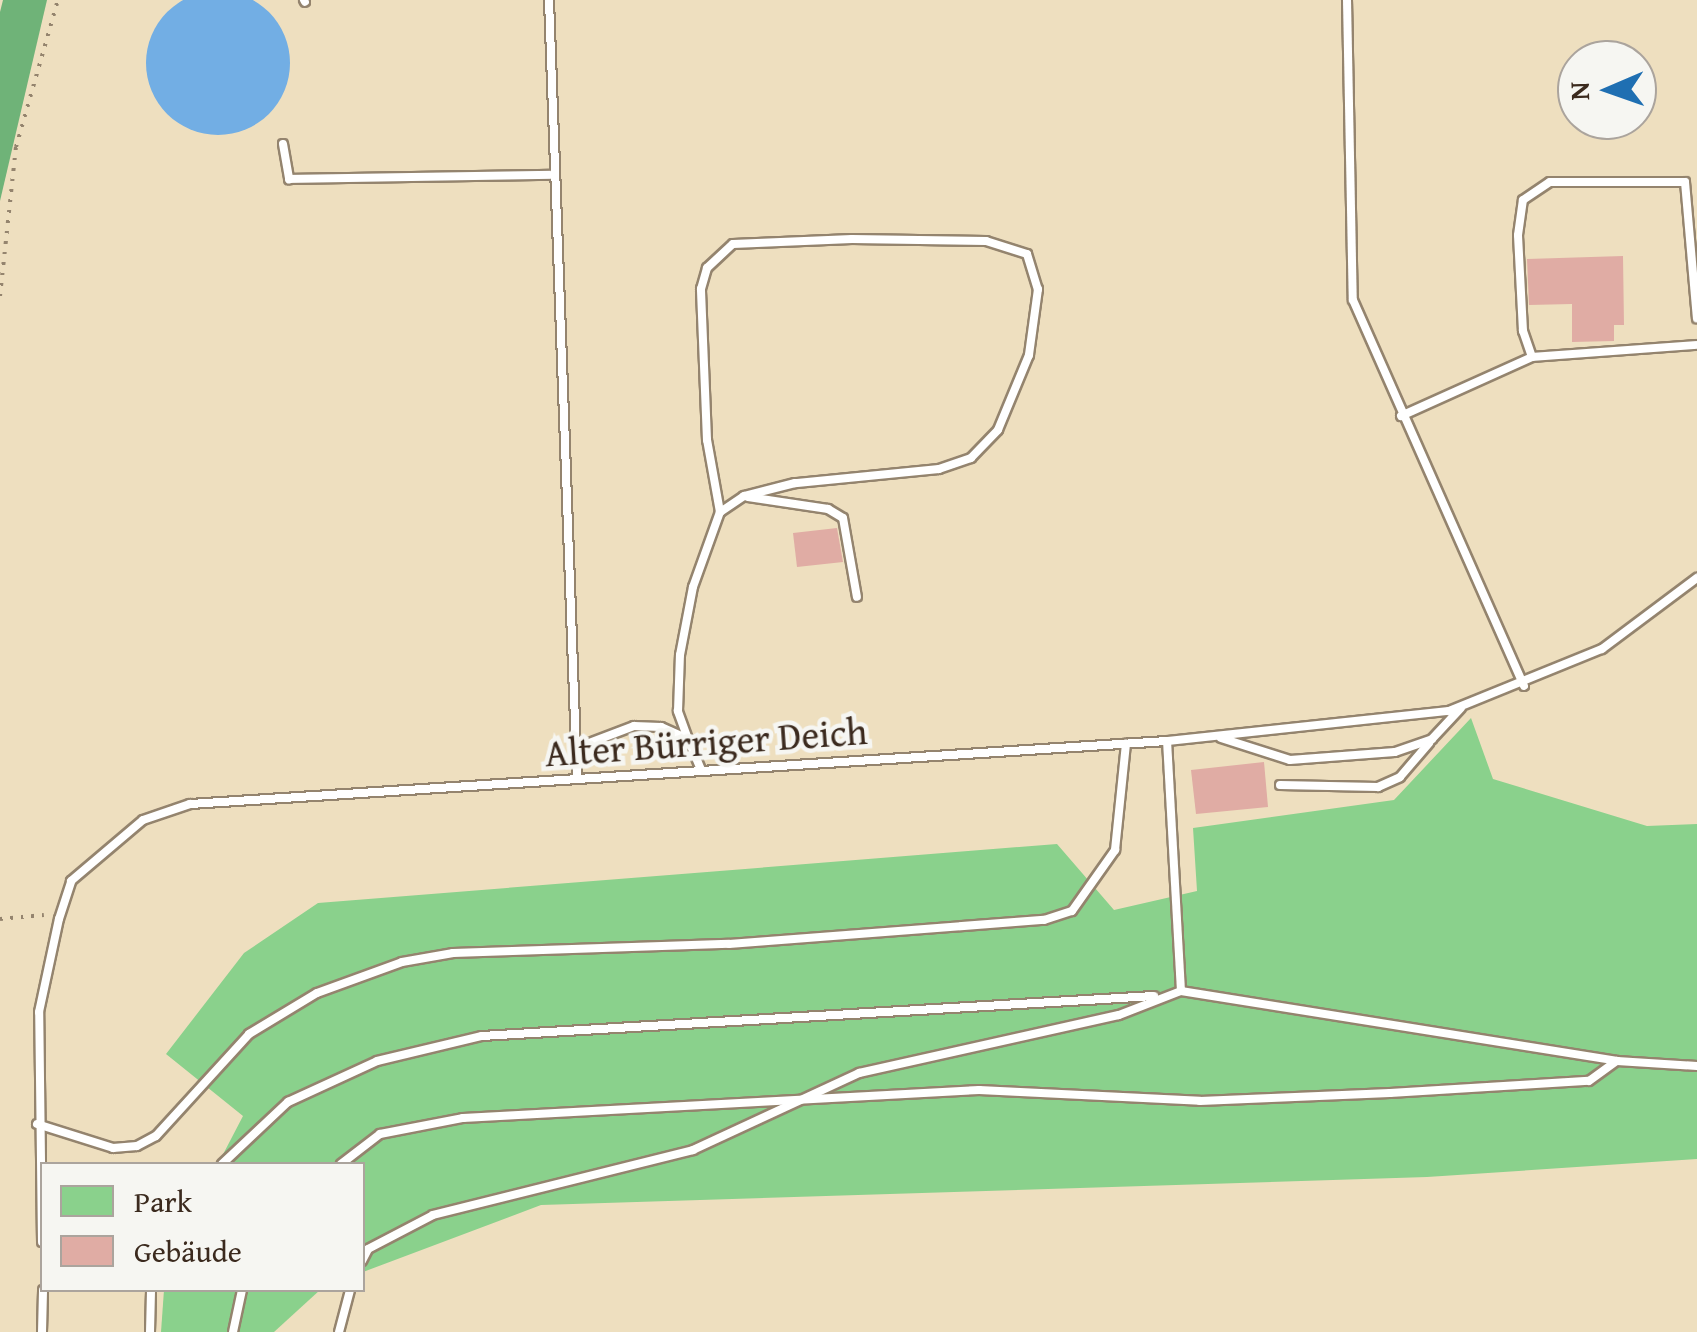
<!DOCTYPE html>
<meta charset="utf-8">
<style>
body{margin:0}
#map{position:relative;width:1697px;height:1332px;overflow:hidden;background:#eedfbf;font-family:"Gentium Book Plus",serif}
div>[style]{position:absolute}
.green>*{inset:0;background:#8ad18c}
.forest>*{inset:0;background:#6fb378}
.water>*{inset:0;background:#72aee4}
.round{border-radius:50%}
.building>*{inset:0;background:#e0aca4}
.path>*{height:4px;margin-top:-2px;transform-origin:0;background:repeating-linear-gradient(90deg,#94846e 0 2.5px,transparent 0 10.5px)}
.roads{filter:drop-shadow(2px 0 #94846e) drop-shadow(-2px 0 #94846e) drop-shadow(0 2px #94846e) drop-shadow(0 -2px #94846e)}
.lane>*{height:8px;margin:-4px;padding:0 4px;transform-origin:4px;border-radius:4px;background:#fff}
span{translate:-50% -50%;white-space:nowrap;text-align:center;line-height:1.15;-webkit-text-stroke:9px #f6f6f2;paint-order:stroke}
.street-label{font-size:38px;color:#3b2a1e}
.legend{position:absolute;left:40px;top:1162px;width:325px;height:130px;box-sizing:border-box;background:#f6f6f2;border:2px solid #aba49d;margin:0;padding:12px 18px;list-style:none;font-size:30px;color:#3b2a1e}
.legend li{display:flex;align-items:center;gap:20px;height:50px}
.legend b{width:50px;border:2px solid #aba49d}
.north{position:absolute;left:1557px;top:40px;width:100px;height:100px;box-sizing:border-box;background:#f6f6f2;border:2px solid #aba49d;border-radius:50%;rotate:268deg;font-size:28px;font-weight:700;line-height:40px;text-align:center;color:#3b2a1e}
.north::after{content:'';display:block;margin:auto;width:35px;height:45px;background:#1f6fb2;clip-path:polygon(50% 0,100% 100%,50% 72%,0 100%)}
</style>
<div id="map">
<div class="green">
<div style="clip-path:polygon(1471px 718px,1493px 779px,1647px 826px,1697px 824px,1697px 1159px,1427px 1177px,541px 1205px,363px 1272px,362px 1164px,218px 1164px,243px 1116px,166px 1054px,244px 953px,318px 903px,1057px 844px,1114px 910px,1197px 891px,1193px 828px,1394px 800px)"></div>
<div style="clip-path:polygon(164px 1290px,320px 1290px,274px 1332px,161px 1332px)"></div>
</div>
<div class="forest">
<div style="clip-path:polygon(3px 0,47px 0,0 201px,0 12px)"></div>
</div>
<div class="water">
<div class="round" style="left:146px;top:-9px;width:144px;height:144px"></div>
</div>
<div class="building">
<div style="clip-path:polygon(1623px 256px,1624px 325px,1614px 325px,1614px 341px,1572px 342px,1572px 304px,1529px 305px,1527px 259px)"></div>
<div style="clip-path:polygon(837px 528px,843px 562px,797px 567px,793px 533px)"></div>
<div style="clip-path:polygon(1264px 762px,1268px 807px,1196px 814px,1191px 770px)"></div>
</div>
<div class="path">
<div style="left:0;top:296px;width:150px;rotate:-83.9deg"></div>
<div style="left:16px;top:147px;width:153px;rotate:-74.1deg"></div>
<div style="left:0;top:919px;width:44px;rotate:-5.2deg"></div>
</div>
<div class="roads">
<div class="lane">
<div style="left:304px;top:0;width:2px;rotate:63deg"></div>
<div style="left:549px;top:0;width:778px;rotate:87.94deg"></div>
<div style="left:1347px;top:0;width:300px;rotate:88.9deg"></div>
<div style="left:1353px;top:300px;width:422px;rotate:66.1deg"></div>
<div style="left:283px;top:144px;width:36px;rotate:80deg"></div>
<div style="left:289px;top:179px;width:261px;rotate:-0.9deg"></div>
<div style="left:1532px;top:357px;width:28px;rotate:-109deg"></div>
<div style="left:1523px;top:331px;width:96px;rotate:-93deg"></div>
<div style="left:1518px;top:235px;width:35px;rotate:-82deg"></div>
<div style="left:1523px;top:200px;width:32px;rotate:-34deg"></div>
<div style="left:1550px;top:182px;width:135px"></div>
<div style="left:1685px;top:182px;width:137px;rotate:85deg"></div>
<div style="left:1401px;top:416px;width:144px;rotate:-24.2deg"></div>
<div style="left:1532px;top:357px;width:165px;rotate:-4.2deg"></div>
<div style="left:748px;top:497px;width:81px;rotate:8.5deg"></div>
<div style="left:828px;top:509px;width:17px;rotate:31deg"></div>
<div style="left:843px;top:518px;width:80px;rotate:80deg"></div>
<div style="left:1221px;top:738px;width:72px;rotate:17.7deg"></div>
<div style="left:1290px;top:760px;width:105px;rotate:-4.4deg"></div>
<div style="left:1395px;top:752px;width:39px;rotate:-19deg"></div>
<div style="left:1432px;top:739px;width:42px;rotate:-46.9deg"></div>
<div style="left:688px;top:739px;width:30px;rotate:-110deg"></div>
<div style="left:678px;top:711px;width:56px;rotate:-88deg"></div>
<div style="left:680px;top:655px;width:69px;rotate:-79.2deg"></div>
<div style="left:693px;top:587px;width:80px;rotate:-70.2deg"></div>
<div style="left:720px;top:512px;width:73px;rotate:-100.2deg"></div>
<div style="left:707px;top:440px;width:151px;rotate:-92.3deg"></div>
<div style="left:701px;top:289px;width:22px;rotate:-74deg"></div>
<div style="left:707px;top:268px;width:35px;rotate:-43deg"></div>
<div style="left:733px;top:244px;width:119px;rotate:-2.4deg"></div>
<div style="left:852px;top:239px;width:134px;rotate:0.9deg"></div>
<div style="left:986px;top:241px;width:43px;rotate:17.6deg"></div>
<div style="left:1027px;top:254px;width:37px;rotate:73deg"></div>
<div style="left:1038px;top:289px;width:67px;rotate:97.8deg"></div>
<div style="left:1029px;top:355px;width:81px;rotate:112.5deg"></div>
<div style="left:998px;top:430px;width:39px;rotate:134deg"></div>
<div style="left:971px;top:458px;width:34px;rotate:161deg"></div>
<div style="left:939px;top:469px;width:145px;rotate:174.4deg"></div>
<div style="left:795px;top:483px;width:53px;rotate:165.7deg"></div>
<div style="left:744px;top:496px;width:29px;rotate:146deg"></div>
<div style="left:576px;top:748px;width:62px;rotate:-20.8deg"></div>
<div style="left:634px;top:726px;width:27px;rotate:2deg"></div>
<div style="left:661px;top:727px;width:30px;rotate:24deg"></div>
<div style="left:688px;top:739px;width:33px;rotate:67deg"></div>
<div style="left:1280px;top:785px;width:98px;rotate:1.2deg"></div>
<div style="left:1378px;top:787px;width:24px;rotate:-24deg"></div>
<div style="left:1400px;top:777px;width:45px;rotate:-49.5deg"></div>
<div style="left:1181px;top:991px;width:442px;rotate:9.1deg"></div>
<div style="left:1617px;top:1061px;width:80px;rotate:3.6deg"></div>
<div style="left:37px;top:1124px;width:80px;rotate:17.5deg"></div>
<div style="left:113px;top:1148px;width:24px;rotate:-5deg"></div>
<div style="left:137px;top:1146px;width:21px;rotate:-28deg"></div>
<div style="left:156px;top:1136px;width:138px;rotate:-47.6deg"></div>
<div style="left:249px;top:1034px;width:79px;rotate:-31.1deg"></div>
<div style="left:317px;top:993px;width:90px;rotate:-20deg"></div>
<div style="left:402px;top:962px;width:52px;rotate:-10deg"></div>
<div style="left:453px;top:953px;width:276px;rotate:-1.9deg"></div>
<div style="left:729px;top:944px;width:316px;rotate:-4.4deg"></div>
<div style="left:1044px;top:920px;width:29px;rotate:-18deg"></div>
<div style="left:1072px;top:911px;width:75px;rotate:-54.8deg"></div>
<div style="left:1115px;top:850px;width:107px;rotate:-84.1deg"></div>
<div style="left:222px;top:1164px;width:91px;rotate:-43.2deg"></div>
<div style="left:288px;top:1102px;width:98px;rotate:-24.7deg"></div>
<div style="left:377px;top:1061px;width:108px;rotate:-13.4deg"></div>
<div style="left:482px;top:1036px;width:673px;rotate:-3.41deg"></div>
<div style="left:341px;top:1164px;width:49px;rotate:-37.6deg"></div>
<div style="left:380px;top:1134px;width:85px;rotate:-10.9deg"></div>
<div style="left:463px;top:1118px;width:517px;rotate:-3.11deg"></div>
<div style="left:979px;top:1090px;width:221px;rotate:2.8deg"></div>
<div style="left:1200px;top:1101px;width:190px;rotate:-2.4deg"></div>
<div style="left:1390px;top:1093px;width:199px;rotate:-3.5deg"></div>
<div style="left:1589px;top:1081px;width:34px;rotate:-36deg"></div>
<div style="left:42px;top:1242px;width:230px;rotate:-90.7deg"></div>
<div style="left:39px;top:1012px;width:95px;rotate:-77.9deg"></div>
<div style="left:59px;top:919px;width:40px;rotate:-72deg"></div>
<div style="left:71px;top:881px;width:94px;rotate:-40.3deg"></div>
<div style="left:143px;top:820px;width:50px;rotate:-18.8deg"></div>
<div style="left:190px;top:804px;width:979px;rotate:-3.69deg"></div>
<div style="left:1167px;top:741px;width:284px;rotate:-6.1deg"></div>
<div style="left:1449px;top:711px;width:165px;rotate:-22.1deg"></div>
<div style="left:1602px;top:649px;width:119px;rotate:-36.8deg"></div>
<div style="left:362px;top:1261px;width:13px;rotate:-63deg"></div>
<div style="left:368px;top:1249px;width:73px;rotate:-27.6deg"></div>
<div style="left:433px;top:1215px;width:268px;rotate:-14deg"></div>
<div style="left:693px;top:1150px;width:183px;rotate:-24.9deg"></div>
<div style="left:859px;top:1073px;width:266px;rotate:-12.6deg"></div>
<div style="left:1119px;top:1015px;width:66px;rotate:-21.2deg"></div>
<div style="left:1181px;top:991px;width:250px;rotate:-93.2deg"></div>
<div style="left:42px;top:1332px;width:42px;rotate:-88.6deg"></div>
<div style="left:150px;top:1332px;width:42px;rotate:-88.6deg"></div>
<div style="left:233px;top:1332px;width:43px;rotate:-77.9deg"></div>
<div style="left:339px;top:1332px;width:43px;rotate:-75.3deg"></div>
</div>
</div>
<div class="street-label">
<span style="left:706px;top:742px;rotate:-4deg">Alter Bürriger Deich</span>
</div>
<ul class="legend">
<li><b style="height:28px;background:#8ad18c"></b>Park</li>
<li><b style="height:28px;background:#e0aca4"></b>Gebäude</li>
</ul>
<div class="north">N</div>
</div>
